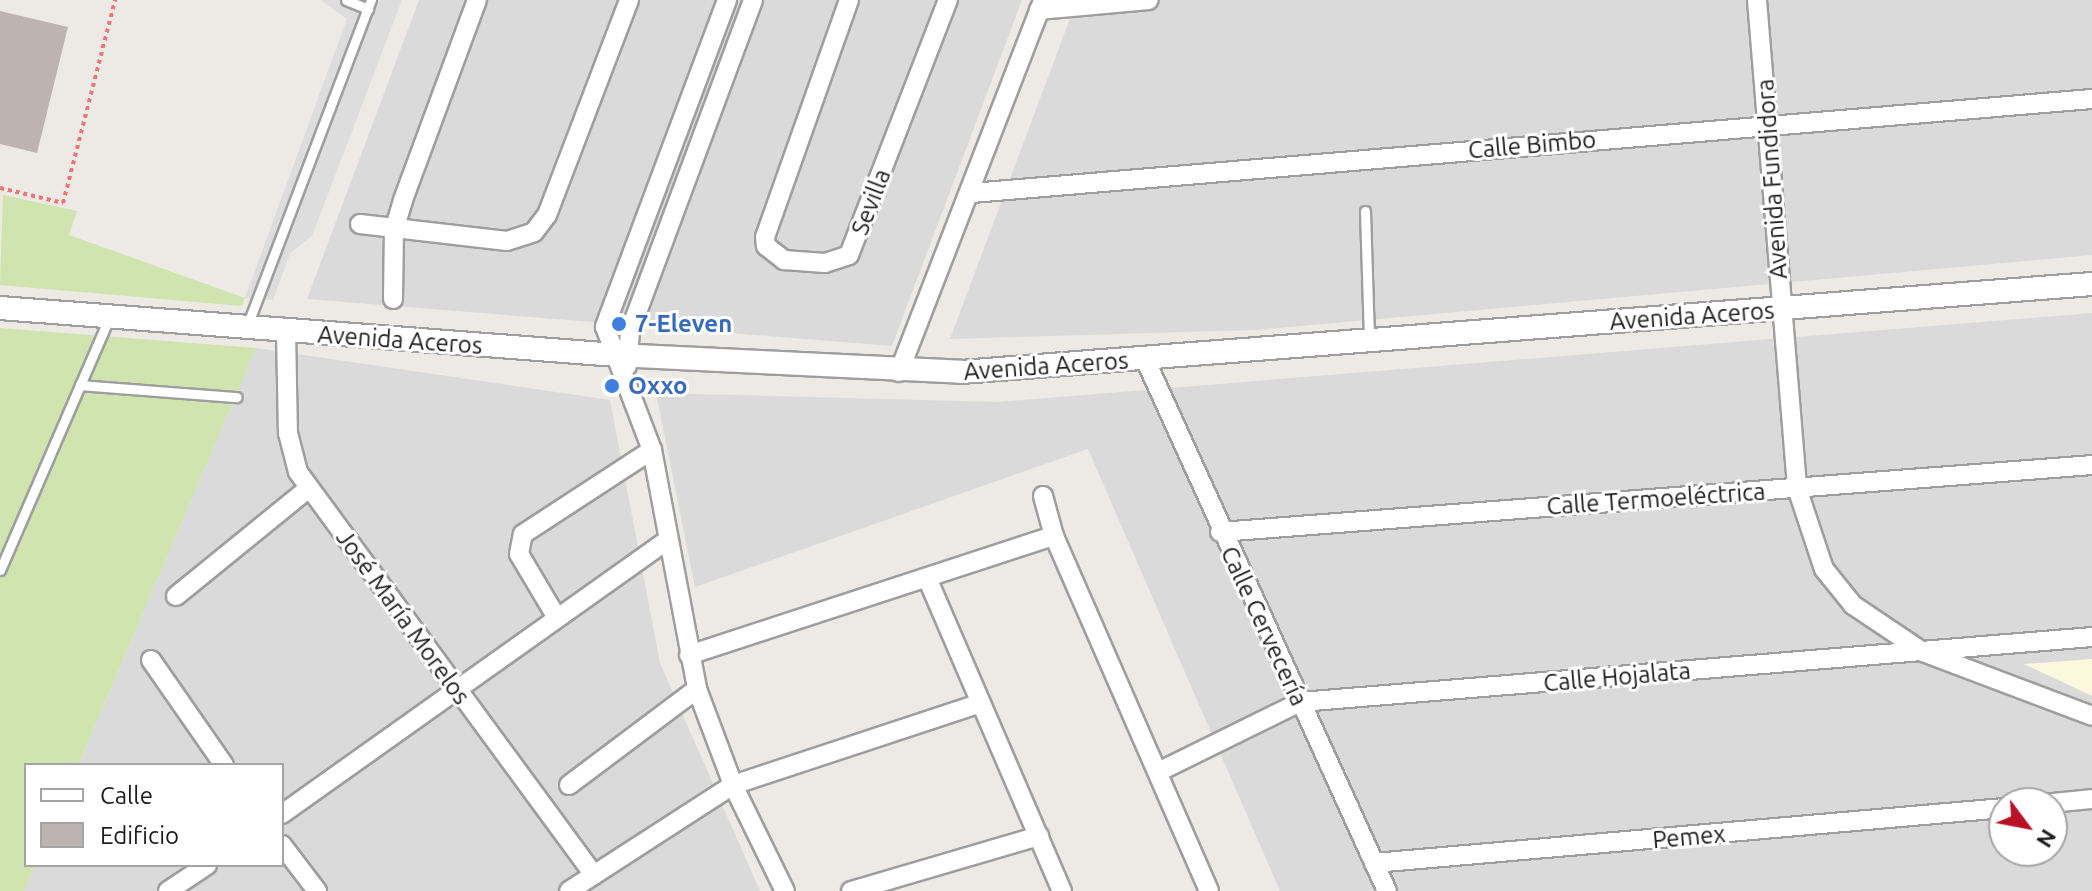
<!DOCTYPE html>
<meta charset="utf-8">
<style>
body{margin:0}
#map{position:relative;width:2092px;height:891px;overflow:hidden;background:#ede9e4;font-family:Ubuntu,sans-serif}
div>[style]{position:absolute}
.residential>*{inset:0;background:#dbdada}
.education>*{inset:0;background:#fcf8de}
.grass>*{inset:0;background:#cfe4ae}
.parking>*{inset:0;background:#ddd}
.building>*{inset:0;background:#bdb4b1}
.path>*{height:4px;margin-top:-2px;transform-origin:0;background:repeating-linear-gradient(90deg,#ed7578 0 4px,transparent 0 8px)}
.roads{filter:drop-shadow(2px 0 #9e9e9e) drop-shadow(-2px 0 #9e9e9e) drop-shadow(0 2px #9e9e9e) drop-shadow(0 -2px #9e9e9e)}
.service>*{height:9px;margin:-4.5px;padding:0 4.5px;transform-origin:4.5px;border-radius:4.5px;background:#fff}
.minor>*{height:18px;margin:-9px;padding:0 9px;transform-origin:9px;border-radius:9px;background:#fff}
.tertiary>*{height:22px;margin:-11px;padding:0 11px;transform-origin:11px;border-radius:11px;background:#fff}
.dots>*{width:22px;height:22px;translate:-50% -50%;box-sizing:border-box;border:4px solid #fff;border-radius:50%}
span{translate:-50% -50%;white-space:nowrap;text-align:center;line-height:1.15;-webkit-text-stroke:6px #fff;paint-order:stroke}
.street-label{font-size:24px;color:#1d1d1d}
.shop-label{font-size:24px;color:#366cbe;font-weight:700}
.left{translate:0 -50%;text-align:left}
.legend{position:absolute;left:24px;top:763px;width:260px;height:104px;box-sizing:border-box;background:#fff;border:2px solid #a5a5a5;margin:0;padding:10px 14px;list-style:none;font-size:24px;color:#1d1d1d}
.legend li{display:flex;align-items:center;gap:16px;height:40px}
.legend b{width:40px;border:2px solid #a5a5a5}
.north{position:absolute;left:1988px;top:787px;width:80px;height:80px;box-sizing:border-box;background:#fff;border:2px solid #a5a5a5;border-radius:50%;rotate:122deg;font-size:22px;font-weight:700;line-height:32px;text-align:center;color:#1d1d1d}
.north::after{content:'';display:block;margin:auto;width:28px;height:36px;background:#b91126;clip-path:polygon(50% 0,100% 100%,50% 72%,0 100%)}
</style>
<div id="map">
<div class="residential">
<div style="clip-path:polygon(419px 0,1022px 0,892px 346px,307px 299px)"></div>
<div style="clip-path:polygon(1077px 0,2092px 0,2092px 255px,1255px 330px,950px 339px)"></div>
<div style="clip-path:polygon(evenodd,2092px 313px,2092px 891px,1280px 891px,1088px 449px,695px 587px,656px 393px,997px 402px,2092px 313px,2004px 803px,2052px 803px,2052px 851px,2004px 851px,2004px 803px)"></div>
<div style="clip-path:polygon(256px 348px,610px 400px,660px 663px,760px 891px,24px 891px,35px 865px,282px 865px,282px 765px,78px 765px)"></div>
</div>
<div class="education">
<div style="clip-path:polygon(2092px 659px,2092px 696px,2024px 664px)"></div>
</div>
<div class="grass">
<div style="clip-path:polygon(3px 195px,77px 211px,69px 235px,245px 298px,242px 306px,0 285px)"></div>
<div style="clip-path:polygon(0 328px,256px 348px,78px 765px,26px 765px,26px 865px,35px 865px,24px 891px,0 891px)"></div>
</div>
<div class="parking">
<div style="clip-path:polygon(321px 0,402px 0,312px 236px,290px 253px,273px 300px,245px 298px,347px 19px)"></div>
</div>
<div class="building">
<div style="clip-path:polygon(0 11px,68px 27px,37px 153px,0 144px)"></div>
</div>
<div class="path">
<div style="left:0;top:188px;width:65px;rotate:13.4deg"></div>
<div style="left:63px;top:203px;width:210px;rotate:-75.6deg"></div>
</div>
<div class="roads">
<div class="service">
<div style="left:346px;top:0;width:24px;rotate:22deg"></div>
<div style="left:1365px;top:211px;width:127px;rotate:88.2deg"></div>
<div style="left:247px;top:326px;width:349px;rotate:-69.2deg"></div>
<div style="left:80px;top:385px;width:157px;rotate:4.4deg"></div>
<div style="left:0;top:570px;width:275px;rotate:-66.6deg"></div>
</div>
<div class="minor">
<div style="left:727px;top:0;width:349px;rotate:110.5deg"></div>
<div style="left:605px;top:327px;width:132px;rotate:69.1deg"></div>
<div style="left:652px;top:450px;width:243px;rotate:79.3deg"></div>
<div style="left:697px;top:689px;width:103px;rotate:69.4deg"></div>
<div style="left:733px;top:785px;width:118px;rotate:63.9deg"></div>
<div style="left:849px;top:0;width:251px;rotate:109.5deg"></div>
<div style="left:765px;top:237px;width:9px;rotate:84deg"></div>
<div style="left:766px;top:246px;width:23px;rotate:38deg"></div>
<div style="left:784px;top:260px;width:41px;rotate:4.2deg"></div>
<div style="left:825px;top:263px;width:25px;rotate:-18deg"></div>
<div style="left:849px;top:255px;width:274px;rotate:-68.8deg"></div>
<div style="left:1757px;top:0;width:490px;rotate:85.3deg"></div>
<div style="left:1797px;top:488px;width:85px;rotate:71.6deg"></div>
<div style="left:1824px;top:569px;width:46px;rotate:51.1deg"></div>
<div style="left:1853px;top:605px;width:84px;rotate:33.9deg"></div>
<div style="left:1923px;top:652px;width:181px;rotate:20.7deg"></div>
<div style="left:1039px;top:10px;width:110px;rotate:-5.2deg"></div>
<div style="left:972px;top:193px;width:1124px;rotate:-4.8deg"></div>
<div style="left:360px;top:224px;width:148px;rotate:6.6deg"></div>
<div style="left:507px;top:241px;width:28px;rotate:-18deg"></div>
<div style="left:534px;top:232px;width:21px;rotate:-53deg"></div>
<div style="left:547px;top:215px;width:230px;rotate:-69.1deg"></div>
<div style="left:393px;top:299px;width:69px;rotate:-89.2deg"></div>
<div style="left:394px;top:230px;width:31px;rotate:-73deg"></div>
<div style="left:403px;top:200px;width:213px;rotate:-69.7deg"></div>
<div style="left:286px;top:332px;width:101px;rotate:88.9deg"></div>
<div style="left:288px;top:433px;width:40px;rotate:75.6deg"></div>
<div style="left:298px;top:472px;width:500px;rotate:53.7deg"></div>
<div style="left:1145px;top:359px;width:584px;rotate:65.54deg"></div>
<div style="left:627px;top:366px;width:35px;rotate:-85deg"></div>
<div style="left:630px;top:331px;width:353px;rotate:-69.6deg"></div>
<div style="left:899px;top:372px;width:399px;rotate:-68.8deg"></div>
<div style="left:1043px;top:496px;width:41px;rotate:74.6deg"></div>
<div style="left:1054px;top:536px;width:387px;rotate:66.4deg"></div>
<div style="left:1220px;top:532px;width:875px;rotate:-4.39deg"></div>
<div style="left:928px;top:580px;width:339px;rotate:66.7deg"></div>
<div style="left:176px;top:596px;width:171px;rotate:-39.1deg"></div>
<div style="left:557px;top:618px;width:74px;rotate:-120.7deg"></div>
<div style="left:519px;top:554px;width:20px;rotate:-79deg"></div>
<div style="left:523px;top:534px;width:154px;rotate:-33.1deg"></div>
<div style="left:689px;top:655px;width:384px;rotate:-18.1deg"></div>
<div style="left:151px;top:660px;width:128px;rotate:55.2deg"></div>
<div style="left:1158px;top:772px;width:158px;rotate:-26.2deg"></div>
<div style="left:1300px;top:702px;width:795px;rotate:-4.69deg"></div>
<div style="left:569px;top:785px;width:160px;rotate:-36.9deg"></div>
<div style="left:2052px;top:803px;width:40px;rotate:-5.7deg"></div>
<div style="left:282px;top:814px;width:473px;rotate:-35.4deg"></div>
<div style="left:282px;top:845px;width:58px;rotate:52.7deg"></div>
<div style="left:1374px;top:863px;width:632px;rotate:-4.99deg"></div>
<div style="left:168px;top:891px;width:47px;rotate:-33.7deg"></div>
<div style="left:569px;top:891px;width:195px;rotate:-32.9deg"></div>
<div style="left:733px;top:785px;width:261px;rotate:-18.3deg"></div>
<div style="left:851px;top:891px;width:196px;rotate:-16.3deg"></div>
</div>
<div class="tertiary">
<div style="left:0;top:308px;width:619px;rotate:4.36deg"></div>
<div style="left:617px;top:355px;width:344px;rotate:2.8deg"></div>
<div style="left:961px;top:372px;width:1134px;rotate:-4.45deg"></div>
</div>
</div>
<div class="dots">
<div style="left:619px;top:324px;background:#3f7fe0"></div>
<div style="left:612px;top:386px;background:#3f7fe0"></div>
</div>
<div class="street-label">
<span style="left:1532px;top:145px;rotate:-5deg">Calle Bimbo</span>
<span style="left:1772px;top:179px;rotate:-94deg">Avenida Fundidora</span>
<span style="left:871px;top:202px;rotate:-69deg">Sevilla</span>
<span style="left:1692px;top:316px;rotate:-4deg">Avenida Aceros</span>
<span style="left:400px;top:340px;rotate:4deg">Avenida Aceros</span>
<span style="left:1046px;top:366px;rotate:-4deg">Avenida Aceros</span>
<span style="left:1656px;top:499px;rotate:-4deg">Calle Termoeléctrica</span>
<span style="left:403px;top:617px;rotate:54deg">José María Morelos</span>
<span style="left:1264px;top:626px;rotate:65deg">Calle Cervecería</span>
<span style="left:1617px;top:677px;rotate:-5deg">Calle Hojalata</span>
<span style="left:1689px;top:837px;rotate:-5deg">Pemex</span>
</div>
<div class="shop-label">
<span class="left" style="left:635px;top:324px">7-Eleven</span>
<span class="left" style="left:628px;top:386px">Oxxo</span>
</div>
<ul class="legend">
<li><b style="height:10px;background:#fff"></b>Calle</li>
<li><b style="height:22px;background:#bdb4b1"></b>Edificio</li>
</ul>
<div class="north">N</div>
</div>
